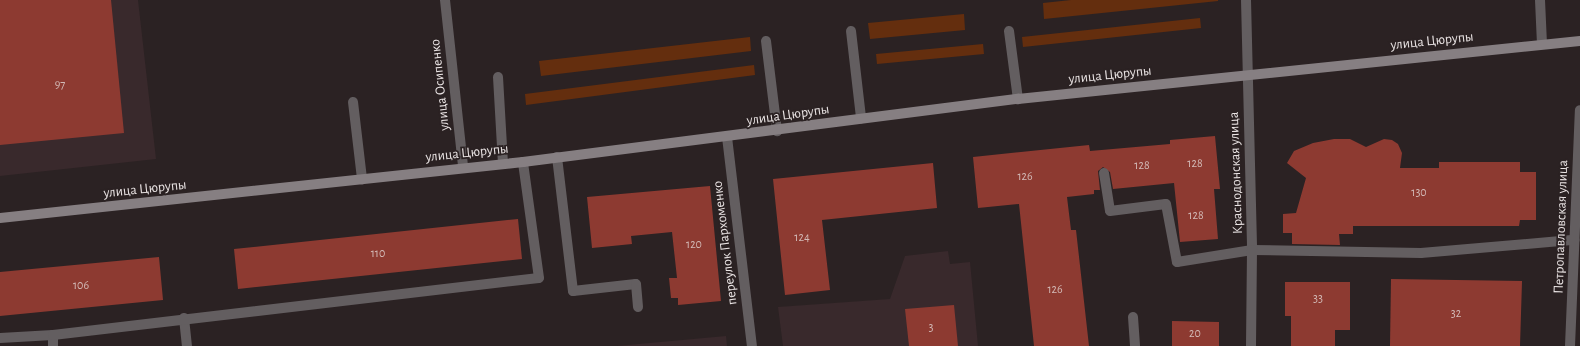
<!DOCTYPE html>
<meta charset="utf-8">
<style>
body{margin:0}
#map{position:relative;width:1580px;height:346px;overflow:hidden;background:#2b2223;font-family:"Alegreya Sans",sans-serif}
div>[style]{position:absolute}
.built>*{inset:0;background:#39292c}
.green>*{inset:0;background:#642e0e}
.building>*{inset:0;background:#8d3a31}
.lane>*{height:10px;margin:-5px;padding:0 5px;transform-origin:5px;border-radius:5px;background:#635e60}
.street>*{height:10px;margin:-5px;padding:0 5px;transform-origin:5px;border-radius:5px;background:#635e60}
.secondary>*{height:10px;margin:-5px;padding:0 5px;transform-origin:5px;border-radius:5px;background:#867f82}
span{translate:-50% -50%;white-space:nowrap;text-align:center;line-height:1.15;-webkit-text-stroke:3.5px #2b2223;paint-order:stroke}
.number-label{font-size:12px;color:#d3bab7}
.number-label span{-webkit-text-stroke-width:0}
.street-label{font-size:14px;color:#eae4e4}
</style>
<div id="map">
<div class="built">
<div style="clip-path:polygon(0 0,138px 0,156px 159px,0 176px)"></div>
<div style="clip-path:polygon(948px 251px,950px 264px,970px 262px,978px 346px,783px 346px,778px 307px,890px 299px,905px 256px)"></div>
<div style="clip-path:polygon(726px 336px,727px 346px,617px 346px)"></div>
</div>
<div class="green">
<div style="clip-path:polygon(1071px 0,1218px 0,1218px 1px,1044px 19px,1043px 3px)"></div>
<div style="clip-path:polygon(964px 14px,965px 30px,870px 39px,868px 23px)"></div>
<div style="clip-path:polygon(1200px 18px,1201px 28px,1023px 47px,1022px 37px)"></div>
<div style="clip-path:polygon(750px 37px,751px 51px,541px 76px,539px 61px)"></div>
<div style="clip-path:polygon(983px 44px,984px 54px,877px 64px,876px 54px)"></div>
<div style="clip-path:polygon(754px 65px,755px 75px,526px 105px,525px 94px)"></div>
</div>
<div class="building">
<div style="clip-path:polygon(0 0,111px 0,124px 133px,0 145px)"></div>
<div style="clip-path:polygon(1215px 136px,1220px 189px,1214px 189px,1218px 239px,1180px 242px,1174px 183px,1113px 189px,1110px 172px,1103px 167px,1098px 171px,1100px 190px,1094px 190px,1094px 194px,1067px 197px,1071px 230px,1076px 230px,1089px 346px,1034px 346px,1019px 204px,978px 208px,973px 157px,1089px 145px,1090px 151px,1170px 144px,1170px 140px)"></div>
<div style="clip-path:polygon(1334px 139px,1350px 139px,1366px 147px,1384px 139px,1392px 140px,1398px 144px,1402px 153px,1400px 168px,1439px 168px,1439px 162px,1520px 162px,1520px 172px,1536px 172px,1536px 220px,1520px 220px,1519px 226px,1353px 226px,1353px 234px,1339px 234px,1340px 245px,1292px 244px,1292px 233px,1283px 233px,1283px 214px,1296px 213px,1306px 178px,1287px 163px,1294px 151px,1313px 143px)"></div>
<div style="clip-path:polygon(933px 163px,937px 208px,822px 220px,830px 290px,785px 295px,773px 179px)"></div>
<div style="clip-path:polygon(710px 186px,721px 301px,678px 305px,678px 298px,671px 298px,669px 278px,677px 278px,672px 232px,631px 236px,632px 244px,592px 248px,587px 197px)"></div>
<div style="clip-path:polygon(518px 219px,522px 259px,238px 289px,234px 249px)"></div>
<div style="clip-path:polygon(159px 257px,163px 300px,0 316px,0 272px)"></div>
<div style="clip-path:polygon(1391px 279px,1522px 281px,1520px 346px,1390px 346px)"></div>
<div style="clip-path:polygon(1285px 282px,1350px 282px,1350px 330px,1335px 330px,1335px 346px,1291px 346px,1291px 316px,1285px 316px)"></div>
<div style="clip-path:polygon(954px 305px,958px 346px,909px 346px,905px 309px)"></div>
<div style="clip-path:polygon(1172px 321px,1219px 322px,1219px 346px,1172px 346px)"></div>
</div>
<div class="lane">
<div style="left:1540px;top:0;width:44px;rotate:87.4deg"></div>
<div style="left:851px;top:31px;width:88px;rotate:83.4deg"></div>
<div style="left:1009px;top:31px;width:69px;rotate:82.5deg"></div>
<div style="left:766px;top:41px;width:91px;rotate:83deg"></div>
<div style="left:498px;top:77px;width:86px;rotate:86.7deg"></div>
<div style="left:353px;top:102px;width:78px;rotate:83.3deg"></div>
<div style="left:557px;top:157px;width:135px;rotate:83.2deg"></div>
<div style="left:573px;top:291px;width:63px;rotate:-6.3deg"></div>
<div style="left:636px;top:284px;width:23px;rotate:85deg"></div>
<div style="left:1104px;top:173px;width:38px;rotate:81deg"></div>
<div style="left:1110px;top:211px;width:56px;rotate:-7.1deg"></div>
<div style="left:1166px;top:204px;width:59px;rotate:79.3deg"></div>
<div style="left:1177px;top:262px;width:76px;rotate:-9.1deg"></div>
<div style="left:1252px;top:250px;width:169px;rotate:1deg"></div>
<div style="left:1421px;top:253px;width:154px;rotate:-4.9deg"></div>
<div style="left:1133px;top:317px;width:29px;rotate:86deg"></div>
<div style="left:184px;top:318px;width:28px;rotate:84deg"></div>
<div style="left:53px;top:335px;width:11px;rotate:90deg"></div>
<div style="left:0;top:338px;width:53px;rotate:-3.2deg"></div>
<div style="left:53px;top:335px;width:489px;rotate:-6.7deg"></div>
<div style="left:539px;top:278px;width:117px;rotate:-97.9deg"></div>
</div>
<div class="street">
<div style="left:445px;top:0;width:168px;rotate:83.8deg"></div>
<div style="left:1246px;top:0;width:250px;rotate:88.6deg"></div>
<div style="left:1252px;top:250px;width:96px;rotate:90.6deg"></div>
<div style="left:727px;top:137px;width:210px;rotate:83.2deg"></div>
<div style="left:1570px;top:346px;width:236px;rotate:-87.6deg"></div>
</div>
<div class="secondary">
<div style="left:0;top:218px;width:526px;rotate:-6.11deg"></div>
<div style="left:523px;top:162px;width:499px;rotate:-7.3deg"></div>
<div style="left:1018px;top:99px;width:565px;rotate:-5.89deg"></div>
</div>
<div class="number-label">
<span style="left:60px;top:85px">97</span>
<span style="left:1195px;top:164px">128</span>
<span style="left:1142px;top:166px">128</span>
<span style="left:1025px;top:177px">126</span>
<span style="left:1419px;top:193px">130</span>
<span style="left:1196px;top:216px">128</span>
<span style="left:802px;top:238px">124</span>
<span style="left:694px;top:245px">120</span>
<span style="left:378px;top:254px">110</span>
<span style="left:81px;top:286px">106</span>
<span style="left:1055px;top:290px">126</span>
<span style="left:1318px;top:299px">33</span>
<span style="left:1456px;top:314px">32</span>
<span style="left:931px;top:328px">3</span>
<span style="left:1195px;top:334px">20</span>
</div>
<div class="street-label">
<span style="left:1432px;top:41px;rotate:-6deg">улица Цюрупы</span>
<span style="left:1110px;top:75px;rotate:-6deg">улица Цюрупы</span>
<span style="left:440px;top:85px;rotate:-96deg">улица Осипенко</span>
<span style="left:788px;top:115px;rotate:-8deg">улица Цюрупы</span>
<span style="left:467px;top:153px;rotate:-6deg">улица Цюрупы</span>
<span style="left:1236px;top:173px;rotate:-92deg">Краснодонская улица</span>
<span style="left:145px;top:189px;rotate:-6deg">улица Цюрупы</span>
<span style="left:1561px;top:227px;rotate:-88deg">Петропавловская улица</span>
<span style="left:725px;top:243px;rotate:-97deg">переулок Пархоменко</span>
</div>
</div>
